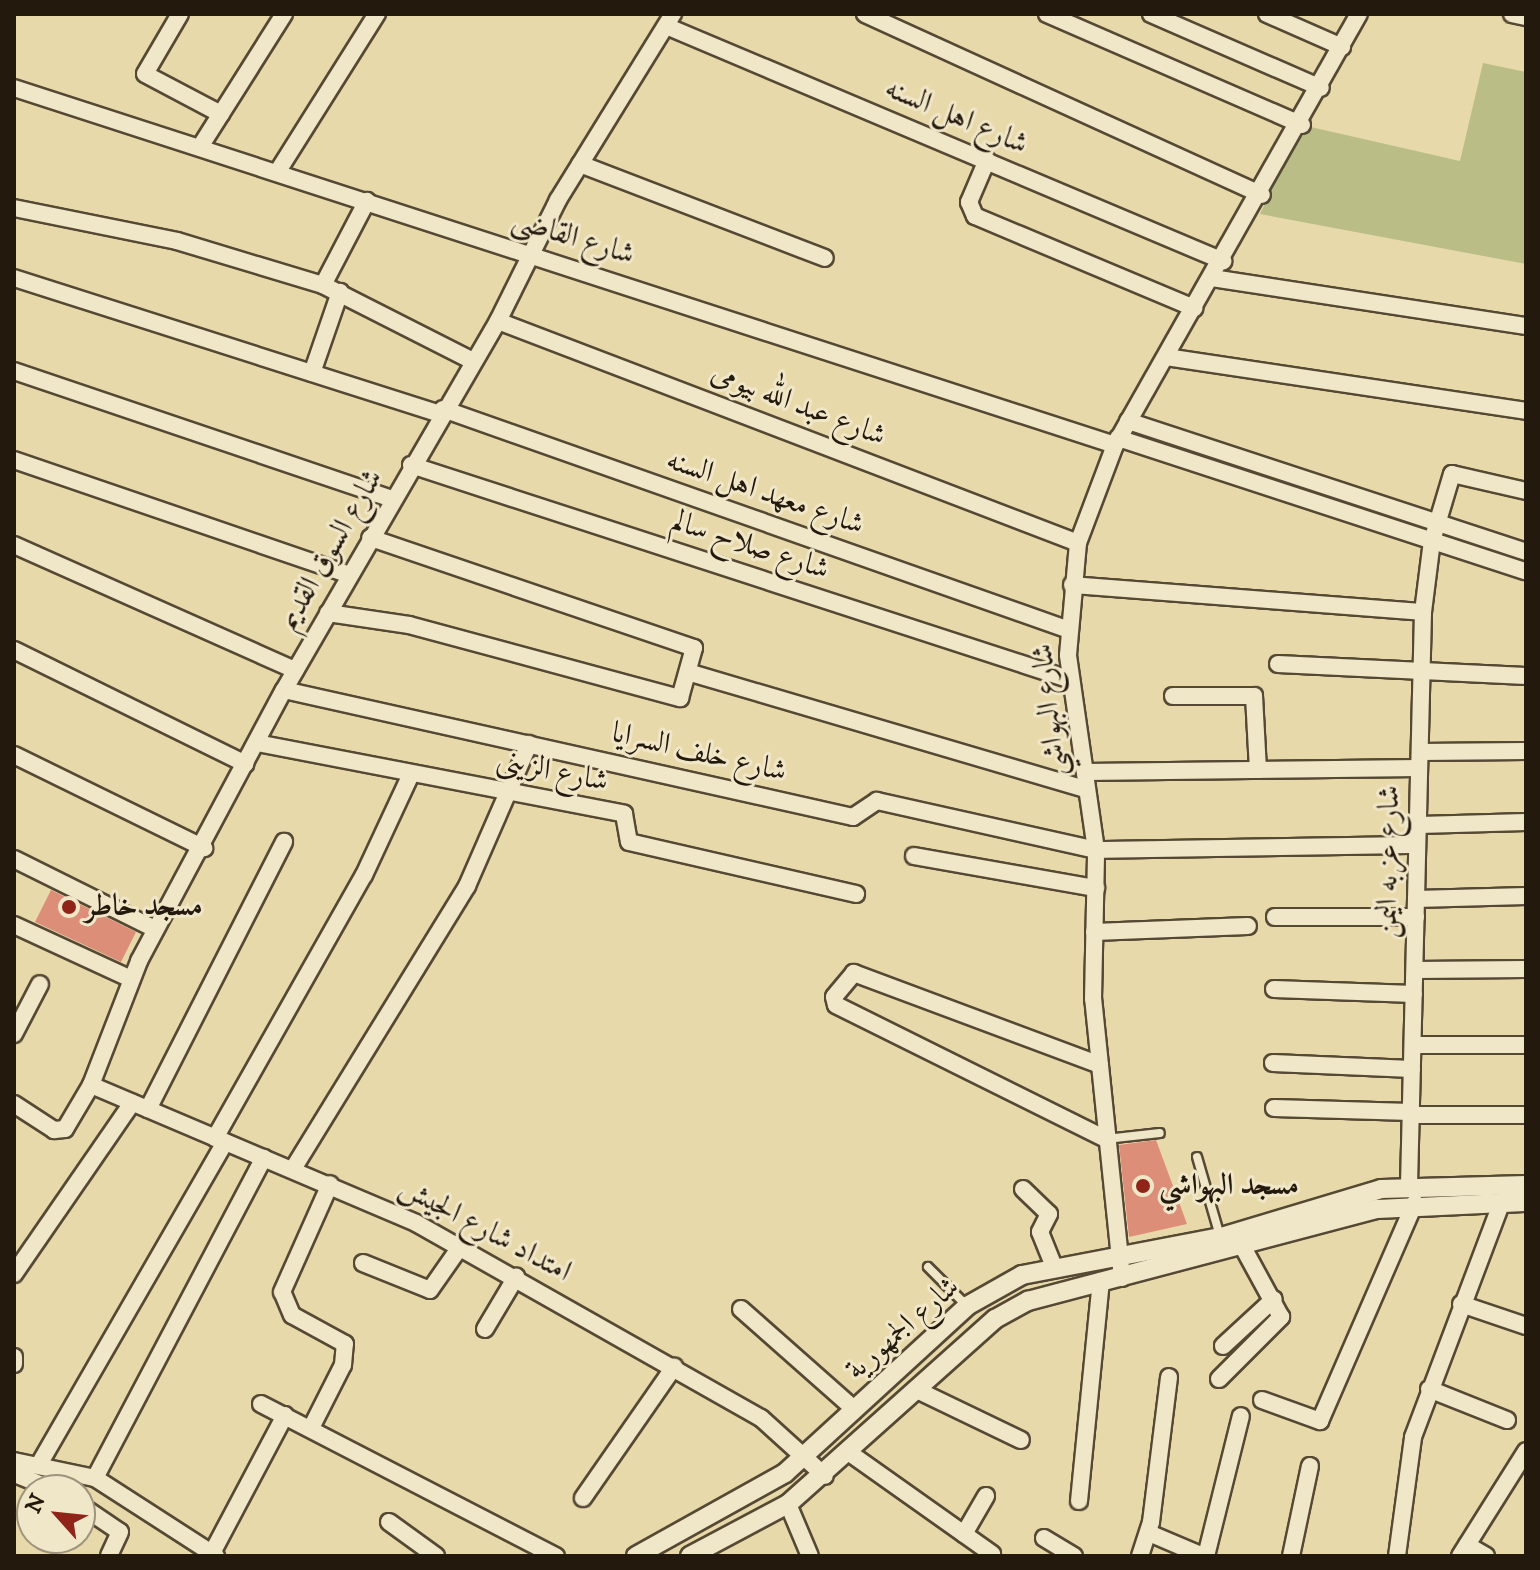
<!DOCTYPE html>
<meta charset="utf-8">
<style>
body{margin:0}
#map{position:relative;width:1540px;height:1570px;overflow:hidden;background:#e8d9ab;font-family:"IM FELL DW Pica",Amiri,serif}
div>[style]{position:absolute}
.green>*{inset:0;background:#babe86}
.building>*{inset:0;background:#dc8e79}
.roads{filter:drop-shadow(2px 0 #554934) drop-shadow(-2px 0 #554934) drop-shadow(0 2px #554934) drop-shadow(0 -2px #554934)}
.service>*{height:8px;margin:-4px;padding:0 4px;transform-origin:4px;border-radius:4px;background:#f0e6c8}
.minor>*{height:16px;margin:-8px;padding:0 8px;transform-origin:8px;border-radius:8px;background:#f0e6c8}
.tertiary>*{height:18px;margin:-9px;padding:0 9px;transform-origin:9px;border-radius:9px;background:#f0e6c8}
.dots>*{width:22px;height:22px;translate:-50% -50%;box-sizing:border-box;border:4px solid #f0e6c8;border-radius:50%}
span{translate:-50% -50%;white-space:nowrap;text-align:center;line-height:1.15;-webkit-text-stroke:6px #f0e6c8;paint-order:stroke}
.street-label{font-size:30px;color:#24190d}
.poi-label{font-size:30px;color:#24190d;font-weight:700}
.left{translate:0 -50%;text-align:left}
.frame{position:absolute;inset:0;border:16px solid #24190d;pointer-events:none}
.north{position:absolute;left:16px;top:1474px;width:80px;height:80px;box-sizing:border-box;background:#f0e6c8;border:2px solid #9e947d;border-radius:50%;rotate:297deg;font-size:22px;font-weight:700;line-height:32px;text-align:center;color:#24190d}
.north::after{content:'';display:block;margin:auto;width:28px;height:36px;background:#8f2418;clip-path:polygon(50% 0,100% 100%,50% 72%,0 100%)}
</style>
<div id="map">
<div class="green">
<div style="clip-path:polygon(1483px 63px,1526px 72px,1526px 264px,1260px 214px,1302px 125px,1460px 161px)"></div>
</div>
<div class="building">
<div style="clip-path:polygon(51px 890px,136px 932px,121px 962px,35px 922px)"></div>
<div style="clip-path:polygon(1156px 1140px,1187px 1224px,1129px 1237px,1119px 1145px)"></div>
</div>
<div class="roads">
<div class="service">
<div style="left:1106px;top:1139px;width:54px;rotate:-6.3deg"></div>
<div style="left:1197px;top:1157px;width:82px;rotate:73.8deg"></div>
<div style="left:928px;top:1267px;width:55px;rotate:45deg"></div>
</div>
<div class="minor">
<div style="left:180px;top:14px;width:69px;rotate:120.3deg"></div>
<div style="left:145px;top:74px;width:86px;rotate:27.8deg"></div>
<div style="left:865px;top:14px;width:436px;rotate:24.5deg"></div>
<div style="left:1047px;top:14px;width:278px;rotate:23.5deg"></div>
<div style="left:1151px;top:14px;width:185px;rotate:23.5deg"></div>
<div style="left:1267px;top:14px;width:82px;rotate:23.7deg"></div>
<div style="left:1512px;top:14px;width:14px;rotate:12deg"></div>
<div style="left:666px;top:26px;width:605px;rotate:22.88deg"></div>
<div style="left:14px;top:88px;width:1157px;rotate:17.97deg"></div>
<div style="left:200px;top:147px;width:157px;rotate:-57.7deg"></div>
<div style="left:987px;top:160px;width:46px;rotate:113.2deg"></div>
<div style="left:969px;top:202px;width:15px;rotate:67deg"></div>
<div style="left:975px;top:216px;width:238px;rotate:22.8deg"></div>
<div style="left:580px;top:164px;width:262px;rotate:21deg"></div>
<div style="left:278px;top:171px;width:186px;rotate:-57.8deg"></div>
<div style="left:14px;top:208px;width:166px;rotate:11.4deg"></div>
<div style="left:177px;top:241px;width:152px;rotate:16.8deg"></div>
<div style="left:323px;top:285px;width:168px;rotate:26.9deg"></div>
<div style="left:14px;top:278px;width:447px;rotate:17.7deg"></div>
<div style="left:1212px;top:278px;width:318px;rotate:8.7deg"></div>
<div style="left:323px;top:285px;width:95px;rotate:-62.4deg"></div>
<div style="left:498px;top:321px;width:621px;rotate:20.94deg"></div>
<div style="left:1166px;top:357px;width:364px;rotate:8.5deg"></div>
<div style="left:14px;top:371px;width:400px;rotate:18.7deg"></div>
<div style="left:312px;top:373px;width:86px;rotate:-70.9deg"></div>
<div style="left:443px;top:409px;width:664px;rotate:19.44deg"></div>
<div style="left:1128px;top:421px;width:419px;rotate:18.2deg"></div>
<div style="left:1118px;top:438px;width:429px;rotate:18.1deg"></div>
<div style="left:14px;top:460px;width:355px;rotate:18.9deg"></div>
<div style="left:411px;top:465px;width:694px;rotate:18.04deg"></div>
<div style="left:14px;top:545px;width:308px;rotate:24deg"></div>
<div style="left:1072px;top:585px;width:352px;rotate:4.4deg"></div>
<div style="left:328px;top:613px;width:82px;rotate:8.4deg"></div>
<div style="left:409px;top:625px;width:281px;rotate:15.1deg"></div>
<div style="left:680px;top:698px;width:52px;rotate:-74.4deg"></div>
<div style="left:694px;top:648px;width:342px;rotate:-161.2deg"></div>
<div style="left:14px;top:650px;width:258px;rotate:26.2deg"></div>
<div style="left:1278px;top:664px;width:248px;rotate:2.8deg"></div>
<div style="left:691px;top:673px;width:412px;rotate:16.4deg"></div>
<div style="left:284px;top:690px;width:583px;rotate:12.58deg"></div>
<div style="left:853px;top:817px;width:29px;rotate:-34deg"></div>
<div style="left:877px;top:801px;width:224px;rotate:12.6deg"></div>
<div style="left:1096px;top:850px;width:321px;rotate:-0.9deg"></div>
<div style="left:1173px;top:696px;width:81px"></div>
<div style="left:1254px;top:696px;width:74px;rotate:86.9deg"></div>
<div style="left:257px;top:743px;width:374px;rotate:10.9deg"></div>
<div style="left:624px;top:814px;width:28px;rotate:80deg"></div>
<div style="left:629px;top:842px;width:233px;rotate:12.9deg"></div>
<div style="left:1420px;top:752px;width:106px;rotate:-0.5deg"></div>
<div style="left:14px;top:755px;width:212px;rotate:26.1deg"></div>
<div style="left:1085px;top:772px;width:334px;rotate:-0.7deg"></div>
<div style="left:1419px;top:825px;width:107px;rotate:-1.6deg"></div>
<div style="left:914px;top:856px;width:185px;rotate:10deg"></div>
<div style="left:14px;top:859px;width:157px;rotate:26.4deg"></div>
<div style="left:1416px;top:899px;width:110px;rotate:-1.6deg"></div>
<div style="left:1275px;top:917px;width:141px"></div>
<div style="left:14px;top:925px;width:129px;rotate:24.8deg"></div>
<div style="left:1094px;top:932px;width:154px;rotate:-2.2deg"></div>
<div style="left:1415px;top:970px;width:111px;rotate:-0.5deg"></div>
<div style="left:1274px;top:989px;width:140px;rotate:2deg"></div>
<div style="left:14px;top:1034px;width:56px;rotate:-62.5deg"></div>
<div style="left:1413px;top:1045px;width:113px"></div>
<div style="left:1273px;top:1063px;width:139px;rotate:2.5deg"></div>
<div style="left:1100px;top:1065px;width:263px;rotate:-159.5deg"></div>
<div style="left:854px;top:973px;width:31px;rotate:130deg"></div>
<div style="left:834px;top:997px;width:8px;rotate:76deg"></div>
<div style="left:836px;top:1005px;width:301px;rotate:26.4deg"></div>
<div style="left:91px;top:1085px;width:353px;rotate:23deg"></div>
<div style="left:416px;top:1223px;width:396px;rotate:29.5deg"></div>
<div style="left:761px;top:1418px;width:86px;rotate:42.2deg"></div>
<div style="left:14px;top:1104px;width:48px;rotate:33deg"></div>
<div style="left:54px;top:1130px;width:11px;rotate:-5deg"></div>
<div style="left:65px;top:1129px;width:51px;rotate:-59.4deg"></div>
<div style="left:91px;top:1085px;width:133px;rotate:-68.8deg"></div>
<div style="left:139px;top:961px;width:307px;rotate:-61.9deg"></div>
<div style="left:284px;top:690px;width:427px;rotate:-59.9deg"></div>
<div style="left:498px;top:321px;width:135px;rotate:-63.6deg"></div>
<div style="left:558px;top:200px;width:219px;rotate:-58.3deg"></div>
<div style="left:1274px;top:1108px;width:137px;rotate:1.7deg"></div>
<div style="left:148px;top:1109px;width:300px;rotate:-63deg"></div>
<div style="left:1411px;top:1115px;width:115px"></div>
<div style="left:215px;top:1138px;width:302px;rotate:-60.5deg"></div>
<div style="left:364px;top:875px;width:111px;rotate:-65deg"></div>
<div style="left:293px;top:1169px;width:332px;rotate:-58.4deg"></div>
<div style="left:467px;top:886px;width:155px;rotate:-66.4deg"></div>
<div style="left:1409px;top:1185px;width:573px;rotate:-88.6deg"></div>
<div style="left:1423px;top:612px;width:72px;rotate:-82.8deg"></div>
<div style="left:1432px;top:541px;width:70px;rotate:-73.4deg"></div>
<div style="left:1452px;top:474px;width:76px;rotate:12.9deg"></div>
<div style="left:1023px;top:1189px;width:36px;rotate:44deg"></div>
<div style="left:1049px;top:1214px;width:20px;rotate:117deg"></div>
<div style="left:1040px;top:1232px;width:35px;rotate:68deg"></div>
<div style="left:363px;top:1263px;width:72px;rotate:21.9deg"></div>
<div style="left:430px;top:1290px;width:52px;rotate:-55.1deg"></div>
<div style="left:14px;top:1274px;width:208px;rotate:-55.4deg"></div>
<div style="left:1122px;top:1278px;width:281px;rotate:-95.9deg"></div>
<div style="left:1093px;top:999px;width:149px;rotate:-88.8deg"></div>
<div style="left:1096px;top:850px;width:197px;rotate:-98.2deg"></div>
<div style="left:1068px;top:655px;width:112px;rotate:-84.9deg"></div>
<div style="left:1078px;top:543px;width:105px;rotate:-69.3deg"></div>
<div style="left:1115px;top:445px;width:495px;rotate:-60.5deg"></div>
<div style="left:1461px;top:1304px;width:69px;rotate:18.7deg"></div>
<div style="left:741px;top:1309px;width:151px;rotate:41.5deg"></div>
<div style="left:485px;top:1329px;width:61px;rotate:-59.2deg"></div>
<div style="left:1223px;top:1346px;width:69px;rotate:-42.7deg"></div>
<div style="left:14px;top:1357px;width:7px;rotate:90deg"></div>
<div style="left:1219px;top:1379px;width:88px;rotate:-45deg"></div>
<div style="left:1281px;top:1317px;width:77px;rotate:-118.6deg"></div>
<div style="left:1429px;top:1389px;width:84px;rotate:21.7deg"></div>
<div style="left:919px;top:1391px;width:113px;rotate:25.7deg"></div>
<div style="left:1262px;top:1400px;width:62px;rotate:19.9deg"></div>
<div style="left:1320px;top:1421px;width:238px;rotate:-66.5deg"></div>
<div style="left:261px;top:1404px;width:332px;rotate:27.3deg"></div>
<div style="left:311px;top:1428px;width:71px;rotate:-63.1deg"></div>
<div style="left:343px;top:1365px;width:21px;rotate:-85deg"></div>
<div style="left:345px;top:1344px;width:60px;rotate:-151.3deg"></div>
<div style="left:292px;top:1315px;width:25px;rotate:-113deg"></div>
<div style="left:282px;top:1292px;width:118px;rotate:-66deg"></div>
<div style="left:851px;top:1454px;width:173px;rotate:35.3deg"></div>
<div style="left:14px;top:1461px;width:83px;rotate:11.9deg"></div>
<div style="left:95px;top:1478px;width:144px;rotate:32.8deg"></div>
<div style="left:41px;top:1461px;width:368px;rotate:-60deg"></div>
<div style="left:15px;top:1474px;width:42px;rotate:22.3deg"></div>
<div style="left:95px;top:1478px;width:362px;rotate:-62.2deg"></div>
<div style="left:583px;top:1498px;width:160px;rotate:-55.2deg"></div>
<div style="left:1079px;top:1501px;width:221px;rotate:-84.3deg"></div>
<div style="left:788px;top:1504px;width:56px;rotate:67.1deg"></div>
<div style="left:80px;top:1505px;width:48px;rotate:34deg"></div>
<div style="left:120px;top:1532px;width:26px;rotate:115deg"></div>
<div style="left:389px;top:1522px;width:58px;rotate:35.9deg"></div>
<div style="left:1149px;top:1533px;width:59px;rotate:23.1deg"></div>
<div style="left:964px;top:1534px;width:44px;rotate:-59.9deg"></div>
<div style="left:1044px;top:1538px;width:35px;rotate:31deg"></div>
<div style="left:1467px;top:1545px;width:22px;rotate:30deg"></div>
<div style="left:212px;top:1553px;width:156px;rotate:-62.1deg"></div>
<div style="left:1140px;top:1556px;width:36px;rotate:-72deg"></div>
<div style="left:1151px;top:1522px;width:146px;rotate:-82.9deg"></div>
<div style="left:1206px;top:1556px;width:144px;rotate:-76deg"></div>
<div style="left:1291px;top:1556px;width:92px;rotate:-78.1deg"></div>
<div style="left:1397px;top:1556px;width:120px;rotate:-82.3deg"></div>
<div style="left:1413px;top:1437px;width:252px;rotate:-69.3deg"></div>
<div style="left:1460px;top:1556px;width:124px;rotate:-57.8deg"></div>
</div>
<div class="tertiary">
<div style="left:636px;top:1556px;width:171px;rotate:-29.1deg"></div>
<div style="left:785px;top:1473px;width:247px;rotate:-42.5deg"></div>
<div style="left:967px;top:1306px;width:63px;rotate:-29.4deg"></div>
<div style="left:1022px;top:1275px;width:203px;rotate:-10.8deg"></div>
<div style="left:1221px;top:1237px;width:167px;rotate:-16.7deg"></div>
<div style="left:1381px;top:1189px;width:145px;rotate:-1.6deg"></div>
<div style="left:690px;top:1556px;width:111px;rotate:-28deg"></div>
<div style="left:788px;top:1504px;width:278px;rotate:-41.8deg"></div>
<div style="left:995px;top:1319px;width:38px;rotate:-29deg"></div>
<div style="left:1028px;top:1301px;width:360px;rotate:-14.8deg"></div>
<div style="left:1376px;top:1209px;width:150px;rotate:-2.7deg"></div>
</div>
</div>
<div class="dots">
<div style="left:69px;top:907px;background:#8f2418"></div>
<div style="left:1143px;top:1186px;background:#8f2418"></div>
</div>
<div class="street-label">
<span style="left:956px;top:117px;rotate:23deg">شارع اهل السنه</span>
<span style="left:573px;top:238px;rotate:17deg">شارع القاضى</span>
<span style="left:798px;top:405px;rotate:21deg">شارع عبد الله بيومى</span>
<span style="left:765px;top:493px;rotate:19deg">شارع معهد اهل السنه</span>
<span style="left:750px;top:546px;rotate:18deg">شارع صلاح سالم</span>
<span style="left:331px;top:550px;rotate:-60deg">شارع السوق القديم</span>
<span style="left:1050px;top:710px;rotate:-96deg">شارع البهواشي</span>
<span style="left:699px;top:753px;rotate:13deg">شارع خلف السرايا</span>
<span style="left:552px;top:772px;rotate:11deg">شارع الزينى</span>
<span style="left:1389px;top:862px;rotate:-89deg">شارع عزبه اليمن</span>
<span style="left:485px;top:1230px;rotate:28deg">امتداد شارع الجيش</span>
<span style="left:903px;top:1329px;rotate:-41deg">شارع الجمهورية</span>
</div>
<div class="poi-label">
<span class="left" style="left:85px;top:907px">مسجد خاطر</span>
<span class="left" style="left:1159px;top:1186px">مسجد البهواشي</span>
</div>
<div class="frame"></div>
<div class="north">N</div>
</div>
